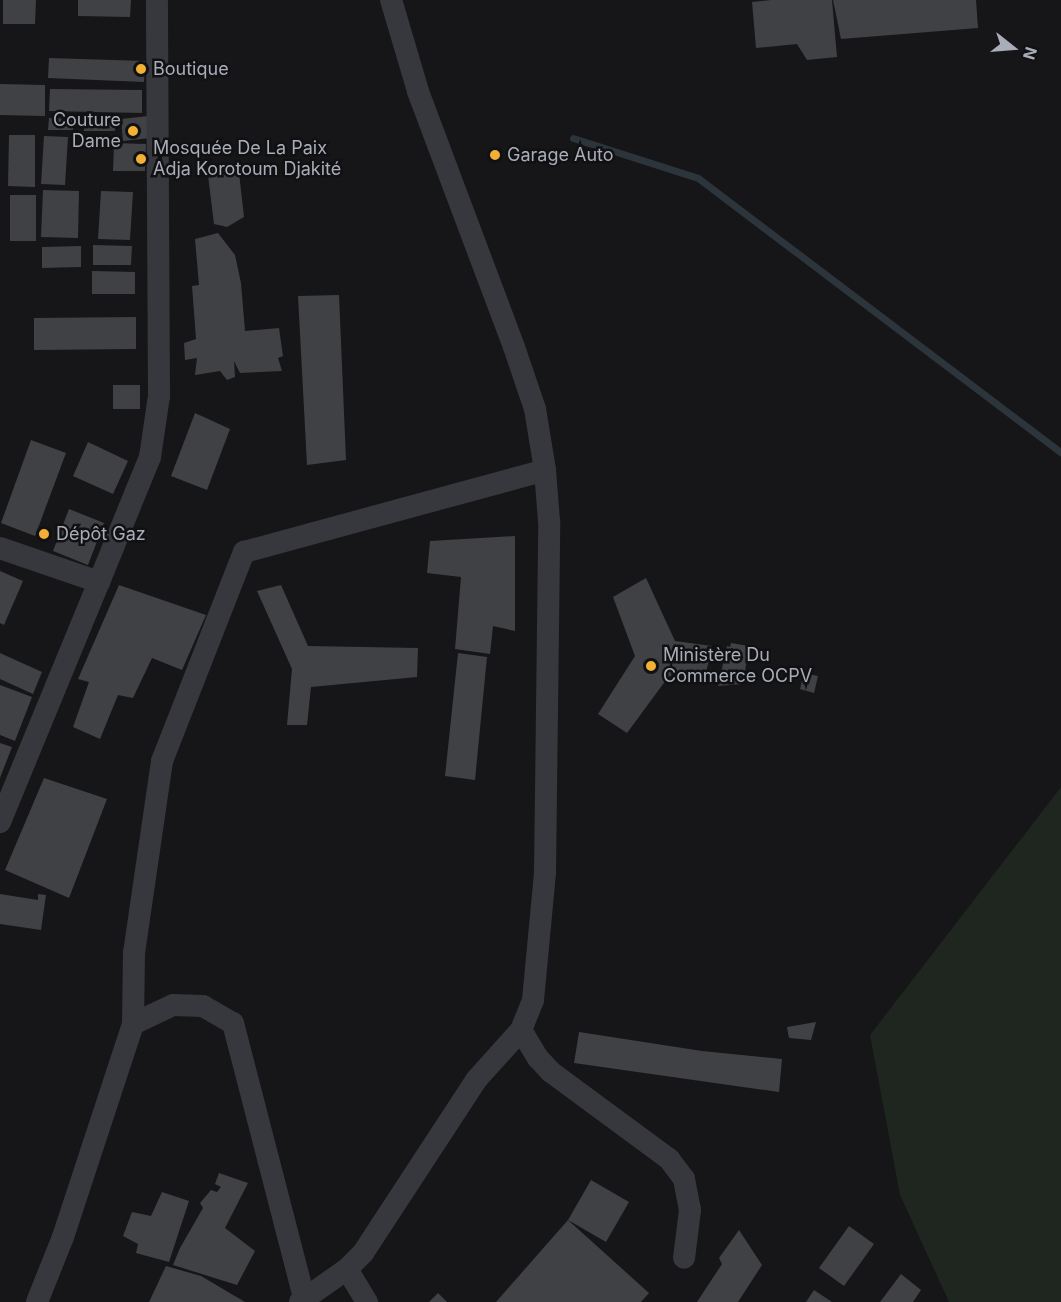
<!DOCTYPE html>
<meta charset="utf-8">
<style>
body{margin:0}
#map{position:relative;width:1061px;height:1302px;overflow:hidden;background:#161618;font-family:Inter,sans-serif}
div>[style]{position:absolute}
.green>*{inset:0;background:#1e261f}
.stream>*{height:7px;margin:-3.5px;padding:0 3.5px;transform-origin:3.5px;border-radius:3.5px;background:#2c353c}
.building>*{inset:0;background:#404145}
.street>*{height:22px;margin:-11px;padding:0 11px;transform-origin:11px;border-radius:11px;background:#37383d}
.dots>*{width:16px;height:16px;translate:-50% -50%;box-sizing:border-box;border:3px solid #111113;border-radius:50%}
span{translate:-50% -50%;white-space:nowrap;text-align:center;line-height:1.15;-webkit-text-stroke:5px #111113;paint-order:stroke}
.poi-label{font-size:18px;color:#a8adb8}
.left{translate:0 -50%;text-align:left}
.right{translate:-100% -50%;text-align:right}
.north{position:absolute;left:983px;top:18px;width:60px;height:60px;-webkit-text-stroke:4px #111113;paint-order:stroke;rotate:107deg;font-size:16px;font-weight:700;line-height:24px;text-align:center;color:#a8adb8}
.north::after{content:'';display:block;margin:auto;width:21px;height:27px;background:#a8adb8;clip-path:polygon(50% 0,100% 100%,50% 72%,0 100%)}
</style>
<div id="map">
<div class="green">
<div style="clip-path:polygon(1061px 787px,1061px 1302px,949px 1302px,900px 1195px,870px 1035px)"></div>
</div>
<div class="stream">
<div style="left:573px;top:138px;width:131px;rotate:17.7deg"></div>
<div style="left:698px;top:178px;width:455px;rotate:37.1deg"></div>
</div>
<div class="building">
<div style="clip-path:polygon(3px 0,36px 0,35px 24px,3px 24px)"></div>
<div style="clip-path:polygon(78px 0,131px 0,130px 17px,78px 16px)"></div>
<div style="clip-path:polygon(771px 0,832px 0,837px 57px,807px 60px,797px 44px,756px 48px,752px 2px)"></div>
<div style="clip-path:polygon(833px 0,976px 0,978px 28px,841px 39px)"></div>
<div style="clip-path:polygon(49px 58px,145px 61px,144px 82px,48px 78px)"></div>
<div style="clip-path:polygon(0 84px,45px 85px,45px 116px,0 115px)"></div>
<div style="clip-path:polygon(50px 89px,142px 90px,142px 113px,49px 111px)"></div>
<div style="clip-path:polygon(148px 116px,150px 138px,123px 141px,121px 119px)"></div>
<div style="clip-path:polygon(49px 118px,74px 119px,73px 130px,48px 130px)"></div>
<div style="clip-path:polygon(115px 118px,115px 131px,84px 131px,84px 119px)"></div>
<div style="clip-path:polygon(9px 135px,35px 135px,35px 187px,8px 186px)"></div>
<div style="clip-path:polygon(44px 136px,68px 137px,65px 185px,41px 184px)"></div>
<div style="clip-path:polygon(114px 143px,146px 144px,145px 171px,113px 171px)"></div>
<div style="clip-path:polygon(238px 164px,244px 217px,227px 227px,214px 224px,207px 167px)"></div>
<div style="clip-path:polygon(43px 190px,79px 191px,78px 238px,41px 237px)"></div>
<div style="clip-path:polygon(101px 191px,133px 192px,130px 240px,98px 239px)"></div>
<div style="clip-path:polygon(10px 195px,36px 195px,36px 241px,10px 241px)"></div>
<div style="clip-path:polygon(218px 233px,235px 255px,241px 283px,245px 331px,279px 328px,283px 356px,278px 358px,282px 371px,240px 373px,234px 361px,235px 377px,227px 380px,220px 371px,195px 375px,197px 358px,185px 360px,184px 343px,196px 339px,192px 286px,199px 285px,195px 239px)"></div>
<div style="clip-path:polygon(93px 245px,132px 246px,131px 265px,93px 265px)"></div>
<div style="clip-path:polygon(81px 246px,81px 267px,42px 268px,42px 247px)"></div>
<div style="clip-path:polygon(92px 271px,135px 272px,135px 294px,92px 294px)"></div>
<div style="clip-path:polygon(339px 295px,346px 460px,307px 465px,298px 296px)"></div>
<div style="clip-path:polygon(136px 317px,136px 349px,34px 350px,34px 318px)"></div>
<div style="clip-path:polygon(113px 385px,140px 385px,140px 409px,113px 409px)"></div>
<div style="clip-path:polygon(195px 413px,230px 429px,207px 490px,171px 476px)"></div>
<div style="clip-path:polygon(31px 440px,66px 453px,35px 536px,1px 523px)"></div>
<div style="clip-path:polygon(88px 442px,128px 461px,113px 494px,73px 476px)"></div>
<div style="clip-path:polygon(69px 509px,104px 523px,88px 565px,53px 551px)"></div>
<div style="clip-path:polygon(515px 536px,515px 631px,493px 626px,490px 654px,455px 649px,461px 577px,427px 573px,430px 541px)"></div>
<div style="clip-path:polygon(0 571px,23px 581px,4px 625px,0 623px)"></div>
<div style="clip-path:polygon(646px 578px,675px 641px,712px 646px,705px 678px,669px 676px,627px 733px,598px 714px,635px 656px,613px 597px)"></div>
<div style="clip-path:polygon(119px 585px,206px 615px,182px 670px,152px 658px,133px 698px,118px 695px,100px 739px,73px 727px,89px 682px,78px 679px)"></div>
<div style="clip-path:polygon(281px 585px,308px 646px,418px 648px,417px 677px,311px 687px,307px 725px,287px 725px,292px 669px,257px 591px)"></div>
<div style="clip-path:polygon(731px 643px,749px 646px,743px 684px,718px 686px,727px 646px,730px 647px)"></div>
<div style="clip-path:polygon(0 653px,42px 672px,33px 694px,0 679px)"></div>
<div style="clip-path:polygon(458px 653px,487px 657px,475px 780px,445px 776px)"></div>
<div style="clip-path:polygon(804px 673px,818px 676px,814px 693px,800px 689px)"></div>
<div style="clip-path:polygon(0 685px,32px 697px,15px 741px,0 735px)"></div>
<div style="clip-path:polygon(0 743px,12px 747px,0 778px)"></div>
<div style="clip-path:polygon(44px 778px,107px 799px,69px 898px,5px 870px)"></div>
<div style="clip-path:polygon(0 894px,38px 900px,38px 894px,46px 895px,41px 930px,0 924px)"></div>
<div style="clip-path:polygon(816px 1022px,811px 1040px,789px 1038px,787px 1027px)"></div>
<div style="clip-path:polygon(579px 1032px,702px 1051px,782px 1059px,779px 1092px,574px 1063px)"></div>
<div style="clip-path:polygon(219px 1173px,248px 1183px,225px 1228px,255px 1251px,237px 1285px,173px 1265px,180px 1248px,203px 1208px,200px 1203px,211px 1190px,217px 1192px,221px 1187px,215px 1184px)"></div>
<div style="clip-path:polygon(591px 1180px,629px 1202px,606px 1242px,568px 1220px)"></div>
<div style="clip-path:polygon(162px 1192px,189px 1201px,169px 1262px,136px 1253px,138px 1244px,123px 1236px,132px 1212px,151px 1216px)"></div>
<div style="clip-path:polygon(568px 1220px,649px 1293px,641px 1302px,496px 1302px)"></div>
<div style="clip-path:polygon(849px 1226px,874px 1244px,844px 1286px,819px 1268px)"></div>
<div style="clip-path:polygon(739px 1230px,762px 1265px,738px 1302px,697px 1302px,722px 1264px,719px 1258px)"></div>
<div style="clip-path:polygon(166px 1266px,201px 1276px,245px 1302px,149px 1302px)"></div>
<div style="clip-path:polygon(901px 1274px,921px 1290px,913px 1302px,880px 1302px)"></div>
<div style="clip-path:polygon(814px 1290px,832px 1302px,806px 1302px)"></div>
<div style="clip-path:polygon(438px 1293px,447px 1302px,429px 1302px)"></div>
</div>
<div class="street">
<div style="left:0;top:548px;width:105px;rotate:19deg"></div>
<div style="left:99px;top:582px;width:135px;rotate:-67.8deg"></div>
<div style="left:150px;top:457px;width:62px;rotate:-81.6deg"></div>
<div style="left:159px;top:396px;width:396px;rotate:-90.3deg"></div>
<div style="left:0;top:822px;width:260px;rotate:-67.6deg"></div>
<div style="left:133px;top:1024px;width:71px;rotate:-89.2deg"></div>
<div style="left:134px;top:953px;width:194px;rotate:-81.7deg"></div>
<div style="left:162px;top:761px;width:225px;rotate:-68.6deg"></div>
<div style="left:244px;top:552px;width:312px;rotate:-15.2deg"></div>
<div style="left:521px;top:1030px;width:33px;rotate:59deg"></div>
<div style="left:538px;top:1058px;width:19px;rotate:47deg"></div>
<div style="left:551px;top:1072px;width:147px;rotate:36.4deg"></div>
<div style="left:669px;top:1159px;width:25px;rotate:53deg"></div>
<div style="left:684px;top:1179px;width:32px;rotate:79deg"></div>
<div style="left:690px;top:1210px;width:48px;rotate:97.1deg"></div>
<div style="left:347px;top:1269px;width:39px;rotate:59deg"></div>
<div style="left:37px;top:1302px;width:70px;rotate:-68.2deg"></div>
<div style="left:63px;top:1237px;width:224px;rotate:-71.8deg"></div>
<div style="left:133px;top:1024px;width:44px;rotate:-25.4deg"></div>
<div style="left:173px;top:1005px;width:30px;rotate:2deg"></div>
<div style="left:203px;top:1006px;width:34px;rotate:30deg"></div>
<div style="left:233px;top:1023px;width:284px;rotate:75.5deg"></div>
<div style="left:300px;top:1302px;width:57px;rotate:-35.1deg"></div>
<div style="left:347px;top:1269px;width:23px;rotate:-45deg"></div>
<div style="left:363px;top:1253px;width:207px;rotate:-56.8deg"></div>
<div style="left:476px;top:1080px;width:67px;rotate:-48deg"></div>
<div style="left:521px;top:1030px;width:32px;rotate:-68deg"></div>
<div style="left:533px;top:1000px;width:128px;rotate:-84.6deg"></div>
<div style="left:545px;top:873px;width:352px;rotate:-89.3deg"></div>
<div style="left:549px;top:521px;width:51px;rotate:-94.5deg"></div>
<div style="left:545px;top:470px;width:62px;rotate:-99.3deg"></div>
<div style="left:535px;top:409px;width:65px;rotate:-108.7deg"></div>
<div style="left:514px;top:347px;width:273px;rotate:-110.6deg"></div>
<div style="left:418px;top:91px;width:95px;rotate:-106.5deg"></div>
</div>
<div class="dots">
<div style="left:141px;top:69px;background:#f2b134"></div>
<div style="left:133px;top:131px;background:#f2b134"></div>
<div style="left:495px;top:155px;background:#f2b134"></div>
<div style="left:141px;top:159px;background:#f2b134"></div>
<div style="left:44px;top:534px;background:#f2b134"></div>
<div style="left:651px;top:666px;background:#f2b134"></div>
</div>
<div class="poi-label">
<span class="left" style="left:153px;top:69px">Boutique</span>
<span class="right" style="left:121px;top:131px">Couture<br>Dame</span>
<span class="left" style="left:153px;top:159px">Mosquée De La Paix<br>Adja Korotoum Djakité</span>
<span class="left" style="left:507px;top:155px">Garage Auto</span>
<span class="left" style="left:56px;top:534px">Dépôt Gaz</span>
<span class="left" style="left:663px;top:666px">Ministère Du<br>Commerce OCPV</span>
</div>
<div class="north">N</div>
</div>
